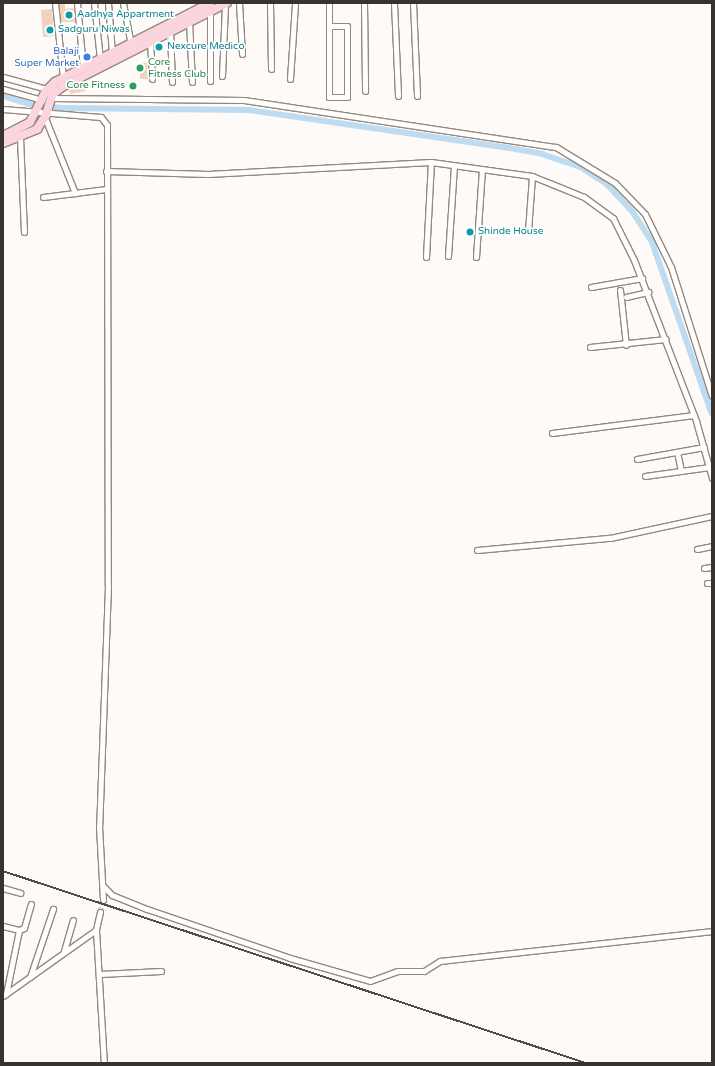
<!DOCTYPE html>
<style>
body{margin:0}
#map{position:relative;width:715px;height:1066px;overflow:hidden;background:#fdfaf7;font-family:"Varela Round",sans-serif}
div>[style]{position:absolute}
.canal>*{height:5.5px;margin:-2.75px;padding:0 2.75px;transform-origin:2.75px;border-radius:2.75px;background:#bddcf2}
.building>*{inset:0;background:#f0d3bc}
.street-tunnel>*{height:5px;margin-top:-2.5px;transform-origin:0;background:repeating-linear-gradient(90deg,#d6d2cf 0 5px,transparent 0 7.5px)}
.roads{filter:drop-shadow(1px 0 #95887d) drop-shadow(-1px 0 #95887d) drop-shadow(0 1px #95887d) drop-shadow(0 -1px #95887d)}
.street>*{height:5px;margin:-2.5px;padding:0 2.5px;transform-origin:2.5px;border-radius:2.5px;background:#fff}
.primary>*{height:8px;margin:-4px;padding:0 4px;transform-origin:4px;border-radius:4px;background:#fbd5de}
.rail>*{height:1.5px;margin:-0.75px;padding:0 0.75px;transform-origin:0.75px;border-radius:0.75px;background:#524c49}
.dots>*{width:11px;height:11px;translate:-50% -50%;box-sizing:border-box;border:2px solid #fff;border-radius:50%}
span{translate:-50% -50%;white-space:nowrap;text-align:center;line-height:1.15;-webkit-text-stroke:3.5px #fff;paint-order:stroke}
.culture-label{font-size:10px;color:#0d838f}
.left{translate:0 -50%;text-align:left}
.shop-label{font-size:10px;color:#366cbe}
.right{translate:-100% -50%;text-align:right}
.leisure-label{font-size:10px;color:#27864d}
.frame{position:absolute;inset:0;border:4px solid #39332f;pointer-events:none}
</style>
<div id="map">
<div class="canal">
<div style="left:3px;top:96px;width:31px;rotate:17deg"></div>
<div style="left:33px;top:105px;width:29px;rotate:6deg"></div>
<div style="left:62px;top:108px;width:187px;rotate:0.6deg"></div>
<div style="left:249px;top:110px;width:258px;rotate:8.3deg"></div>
<div style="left:504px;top:147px;width:39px;rotate:10deg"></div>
<div style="left:542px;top:154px;width:41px;rotate:18.4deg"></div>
<div style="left:581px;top:167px;width:31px;rotate:33deg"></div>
<div style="left:607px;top:184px;width:38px;rotate:47deg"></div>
<div style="left:633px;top:212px;width:35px;rotate:57deg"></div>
<div style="left:652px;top:241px;width:182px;rotate:70.8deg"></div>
</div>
<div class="building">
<div style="clip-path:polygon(59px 3px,65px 3px,65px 9px,73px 8px,75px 22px,61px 22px)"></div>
<div style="clip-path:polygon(52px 9px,54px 36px,43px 37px,41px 10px)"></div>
<div style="clip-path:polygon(140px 63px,147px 63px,148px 79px,140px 79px)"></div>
<div style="clip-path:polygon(83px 83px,86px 91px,70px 94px,69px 90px)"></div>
</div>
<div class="street-tunnel">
<div style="left:100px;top:912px;width:12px;rotate:-76deg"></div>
</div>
<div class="roads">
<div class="street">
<div style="left:55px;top:3px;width:75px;rotate:83.9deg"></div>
<div style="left:77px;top:3px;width:65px;rotate:84.7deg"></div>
<div style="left:94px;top:3px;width:56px;rotate:83.9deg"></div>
<div style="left:108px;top:3px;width:50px;rotate:85.4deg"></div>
<div style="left:123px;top:3px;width:43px;rotate:79.2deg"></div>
<div style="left:239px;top:3px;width:51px;rotate:86.6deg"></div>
<div style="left:270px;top:3px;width:66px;rotate:89.1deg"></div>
<div style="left:329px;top:3px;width:94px;rotate:90deg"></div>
<div style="left:329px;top:97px;width:18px"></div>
<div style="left:347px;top:97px;width:71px;rotate:-90deg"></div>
<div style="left:347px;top:26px;width:18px;rotate:180deg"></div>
<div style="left:364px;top:3px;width:88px;rotate:89.3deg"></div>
<div style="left:394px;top:3px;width:93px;rotate:87.5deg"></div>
<div style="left:413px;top:3px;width:93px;rotate:87.5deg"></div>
<div style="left:210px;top:11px;width:70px;rotate:90deg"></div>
<div style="left:189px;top:21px;width:61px;rotate:87.2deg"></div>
<div style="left:170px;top:31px;width:51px;rotate:87.8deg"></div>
<div style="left:150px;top:40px;width:39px;rotate:87deg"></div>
<div style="left:222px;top:76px;width:72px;rotate:-87.6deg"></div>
<div style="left:3px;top:77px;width:46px;rotate:15.3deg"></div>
<div style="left:290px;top:79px;width:76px;rotate:-86.2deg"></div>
<div style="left:3px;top:89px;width:41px;rotate:15.8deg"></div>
<div style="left:51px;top:98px;width:193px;rotate:0.6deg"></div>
<div style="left:244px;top:100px;width:316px;rotate:8.6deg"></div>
<div style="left:556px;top:147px;width:69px;rotate:31.4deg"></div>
<div style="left:615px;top:183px;width:43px;rotate:45.9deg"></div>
<div style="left:645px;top:214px;width:59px;rotate:63.9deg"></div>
<div style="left:671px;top:267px;width:135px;rotate:72.4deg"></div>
<div style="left:3px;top:109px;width:98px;rotate:4.7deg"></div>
<div style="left:101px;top:117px;width:10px;rotate:53deg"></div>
<div style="left:107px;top:125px;width:461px;rotate:89.9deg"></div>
<div style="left:108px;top:586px;width:240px;rotate:92.1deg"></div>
<div style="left:99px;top:826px;width:74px;rotate:86.9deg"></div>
<div style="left:45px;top:118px;width:81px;rotate:68.2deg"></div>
<div style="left:20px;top:137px;width:95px;rotate:87.6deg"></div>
<div style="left:106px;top:171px;width:102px;rotate:1.7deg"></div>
<div style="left:208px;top:174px;width:223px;rotate:-3.1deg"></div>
<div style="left:431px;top:162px;width:102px;rotate:7.9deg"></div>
<div style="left:532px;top:176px;width:56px;rotate:22deg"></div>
<div style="left:584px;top:197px;width:36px;rotate:36deg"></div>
<div style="left:613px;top:218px;width:47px;rotate:63.4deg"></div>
<div style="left:634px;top:260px;width:173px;rotate:68.9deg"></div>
<div style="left:696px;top:421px;width:59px;rotate:74.3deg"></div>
<div style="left:43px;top:197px;width:64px;rotate:-7.2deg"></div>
<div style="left:528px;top:231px;width:55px;rotate:-85.8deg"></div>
<div style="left:448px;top:256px;width:90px;rotate:-86.2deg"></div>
<div style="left:426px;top:257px;width:95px;rotate:-87deg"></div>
<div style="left:476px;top:257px;width:87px;rotate:-86.1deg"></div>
<div style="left:591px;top:287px;width:52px;rotate:-10deg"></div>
<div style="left:620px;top:290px;width:55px;rotate:83.8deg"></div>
<div style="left:626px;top:297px;width:23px;rotate:-13deg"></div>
<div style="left:590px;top:347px;width:76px;rotate:-6deg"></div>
<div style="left:552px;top:433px;width:143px;rotate:-7.2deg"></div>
<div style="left:677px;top:452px;width:19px;rotate:78deg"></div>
<div style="left:637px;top:459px;width:68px;rotate:-10.2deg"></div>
<div style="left:645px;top:476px;width:65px;rotate:-8deg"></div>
<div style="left:697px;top:549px;width:15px;rotate:-11deg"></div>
<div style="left:477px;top:550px;width:134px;rotate:-5.2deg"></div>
<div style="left:610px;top:538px;width:104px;rotate:-12.2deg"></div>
<div style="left:704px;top:568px;width:8px;rotate:-7deg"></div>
<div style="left:707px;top:583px;width:5px"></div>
<div style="left:103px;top:886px;width:13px;rotate:45deg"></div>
<div style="left:112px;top:895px;width:38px;rotate:22deg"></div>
<div style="left:147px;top:909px;width:151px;rotate:18.9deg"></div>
<div style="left:290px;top:958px;width:83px;rotate:16deg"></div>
<div style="left:370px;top:981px;width:29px;rotate:-20deg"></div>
<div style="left:397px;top:971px;width:27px"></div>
<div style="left:424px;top:971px;width:19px;rotate:-32deg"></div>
<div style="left:440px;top:961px;width:274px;rotate:-6.3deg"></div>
<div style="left:3px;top:888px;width:18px;rotate:16deg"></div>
<div style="left:100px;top:912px;width:18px;rotate:103deg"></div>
<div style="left:96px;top:930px;width:133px;rotate:86.6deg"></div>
<div style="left:3px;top:926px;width:16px;rotate:14deg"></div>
<div style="left:64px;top:951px;width:32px;rotate:-74deg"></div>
<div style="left:100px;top:974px;width:61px;rotate:-2.8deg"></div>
<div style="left:30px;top:977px;width:72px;rotate:-71.3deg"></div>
<div style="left:6px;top:994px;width:65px;rotate:-78.5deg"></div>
<div style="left:19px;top:930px;width:5px;rotate:-22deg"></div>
<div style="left:24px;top:928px;width:25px;rotate:-74deg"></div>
<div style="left:3px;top:996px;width:114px;rotate:-35.4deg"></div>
</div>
<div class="primary">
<div style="left:3px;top:136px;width:30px;rotate:-27deg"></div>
<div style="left:30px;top:122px;width:34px;rotate:-63deg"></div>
<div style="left:45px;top:92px;width:14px;rotate:-45deg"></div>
<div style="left:55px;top:82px;width:174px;rotate:-27deg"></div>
<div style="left:3px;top:143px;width:37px;rotate:-22deg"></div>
<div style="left:37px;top:129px;width:17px;rotate:-57deg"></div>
<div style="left:46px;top:115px;width:21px;rotate:-73deg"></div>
<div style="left:52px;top:95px;width:13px;rotate:-39deg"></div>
<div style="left:62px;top:87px;width:185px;rotate:-27deg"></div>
</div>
</div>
<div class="rail">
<div style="left:3px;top:871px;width:614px;rotate:18.23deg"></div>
</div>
<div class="dots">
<div style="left:69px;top:15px;background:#0f9aa8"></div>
<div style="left:50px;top:30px;background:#0f9aa8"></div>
<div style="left:159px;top:47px;background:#0f9aa8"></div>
<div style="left:87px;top:57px;background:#3f7fe0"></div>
<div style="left:140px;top:68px;background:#2e9e5b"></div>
<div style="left:133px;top:86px;background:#2e9e5b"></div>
<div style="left:470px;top:232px;background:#0f9aa8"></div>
</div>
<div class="culture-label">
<span class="left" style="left:77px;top:15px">Aadhya Appartment</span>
<span class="left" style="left:58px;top:30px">Sadguru Niwas</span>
<span class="left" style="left:167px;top:47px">Nexcure Medico</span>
<span class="left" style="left:478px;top:232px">Shinde House</span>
</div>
<div class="shop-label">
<span class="right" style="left:79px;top:57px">Balaji<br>Super Market</span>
</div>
<div class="leisure-label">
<span class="left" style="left:148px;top:68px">Core<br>Fitness Club</span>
<span class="right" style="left:125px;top:86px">Core Fitness</span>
</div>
<div class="frame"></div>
</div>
